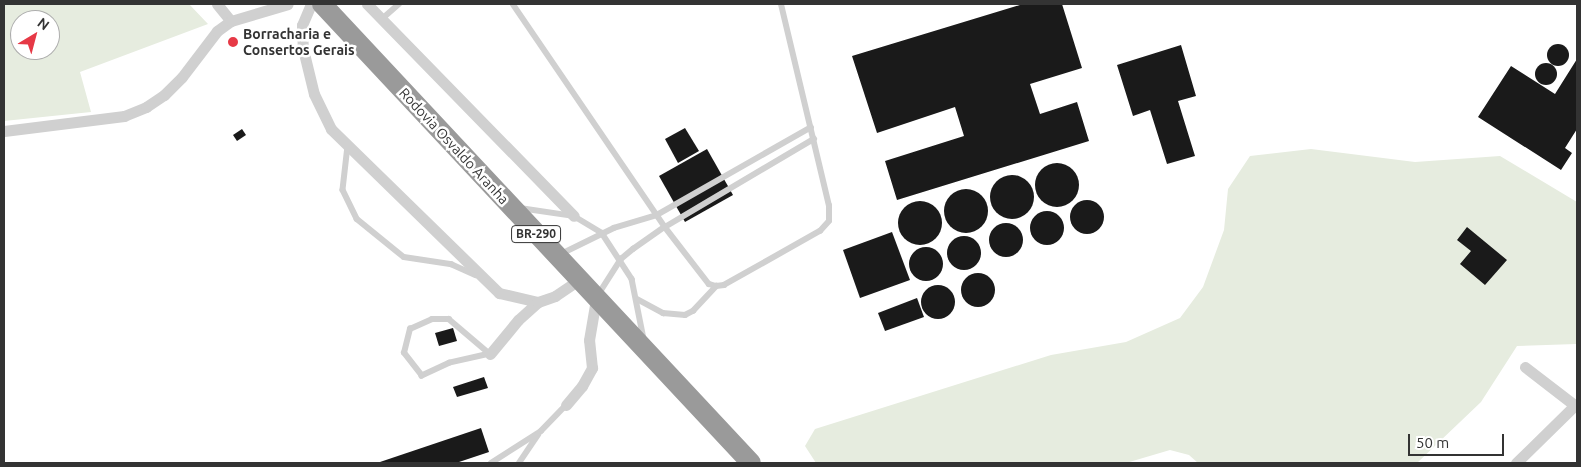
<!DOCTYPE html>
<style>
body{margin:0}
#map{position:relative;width:1581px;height:467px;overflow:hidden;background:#fff;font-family:Ubuntu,sans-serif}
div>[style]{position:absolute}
.green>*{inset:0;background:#e6ecdf}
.building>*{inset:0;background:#1a1a1a}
.round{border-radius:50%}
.lane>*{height:5.5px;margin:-2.75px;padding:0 2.75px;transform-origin:2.75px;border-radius:2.75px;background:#d0d0d0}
.street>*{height:11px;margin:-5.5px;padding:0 5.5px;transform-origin:5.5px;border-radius:5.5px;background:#d0d0d0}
.highway>*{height:20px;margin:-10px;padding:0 10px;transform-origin:10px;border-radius:10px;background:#9a9a9a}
.dots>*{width:14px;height:14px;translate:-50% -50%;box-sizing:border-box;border:2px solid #fff;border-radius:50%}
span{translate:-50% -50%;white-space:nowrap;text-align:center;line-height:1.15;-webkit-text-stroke:5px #fff;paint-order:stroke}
.shield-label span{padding:1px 4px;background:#fff;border:1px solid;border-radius:4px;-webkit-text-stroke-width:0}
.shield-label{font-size:12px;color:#333;font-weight:700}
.poi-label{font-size:14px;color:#333;font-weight:700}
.left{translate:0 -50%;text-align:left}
.street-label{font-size:14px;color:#333}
.frame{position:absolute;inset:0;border:5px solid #333;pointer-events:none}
.north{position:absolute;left:10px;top:10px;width:50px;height:50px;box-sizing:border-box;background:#fff;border:1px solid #adadad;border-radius:50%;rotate:37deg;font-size:14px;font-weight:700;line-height:20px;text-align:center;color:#333}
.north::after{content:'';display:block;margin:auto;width:18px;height:22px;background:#e63946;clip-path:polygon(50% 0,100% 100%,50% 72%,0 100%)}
.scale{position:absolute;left:1408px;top:434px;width:96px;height:22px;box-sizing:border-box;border:2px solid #333;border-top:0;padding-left:6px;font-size:15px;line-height:18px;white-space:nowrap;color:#333;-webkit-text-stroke:4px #fff;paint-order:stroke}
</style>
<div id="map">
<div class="green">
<div style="clip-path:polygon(evenodd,4px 4px,189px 4px,208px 24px,80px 72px,91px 112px,4px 121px,4px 4px,20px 20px,50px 20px,50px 50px,20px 50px,20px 20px)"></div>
<div style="clip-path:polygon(1311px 149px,1415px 162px,1500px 156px,1577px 202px,1577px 349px,1576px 344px,1517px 346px,1481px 402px,1417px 463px,1198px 463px,1189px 455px,1170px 450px,1126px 463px,816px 463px,805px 446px,815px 429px,1051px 355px,1126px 342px,1180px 318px,1203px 287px,1224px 230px,1228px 189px,1250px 156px)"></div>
</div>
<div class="building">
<div style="clip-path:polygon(1023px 4px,1062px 4px,1082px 68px,1030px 84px,1040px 114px,1077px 102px,1089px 141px,897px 200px,885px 161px,964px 136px,955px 107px,877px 133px,852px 56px)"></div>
<div class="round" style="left:1547px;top:44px;width:22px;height:22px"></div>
<div style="clip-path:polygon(1181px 45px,1196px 96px,1178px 101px,1195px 156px,1167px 164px,1150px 110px,1133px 116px,1117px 65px)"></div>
<div style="clip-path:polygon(1577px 59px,1577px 129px,1565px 148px,1572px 153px,1561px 170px,1478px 117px,1511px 66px,1555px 94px)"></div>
<div class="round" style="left:1535px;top:63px;width:22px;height:22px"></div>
<div style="clip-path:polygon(685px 128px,699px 151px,678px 163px,665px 139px)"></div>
<div style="clip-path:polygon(242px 129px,246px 135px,237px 141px,233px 135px)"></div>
<div style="clip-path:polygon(707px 149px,733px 195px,685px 222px,659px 176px)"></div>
<div class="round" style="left:1035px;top:163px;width:44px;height:44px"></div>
<div class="round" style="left:990px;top:175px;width:44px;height:44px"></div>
<div class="round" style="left:944px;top:189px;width:44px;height:44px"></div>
<div class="round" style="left:1070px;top:200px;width:34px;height:34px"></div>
<div class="round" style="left:898px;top:201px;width:44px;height:44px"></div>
<div class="round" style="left:1030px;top:211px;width:34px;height:34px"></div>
<div class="round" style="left:989px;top:223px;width:34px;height:34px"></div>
<div style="clip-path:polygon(1467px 227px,1507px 260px,1485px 285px,1460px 264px,1471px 251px,1457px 240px)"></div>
<div style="clip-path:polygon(892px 232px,910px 280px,860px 298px,843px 250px)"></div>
<div class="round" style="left:947px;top:236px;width:34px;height:34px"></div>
<div class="round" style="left:909px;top:247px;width:34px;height:34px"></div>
<div class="round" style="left:961px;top:273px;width:34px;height:34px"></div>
<div class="round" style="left:921px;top:285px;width:34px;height:34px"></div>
<div style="clip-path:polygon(917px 298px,924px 317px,885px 331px,878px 313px)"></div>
<div style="clip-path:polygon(453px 328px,457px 341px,439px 346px,435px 333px)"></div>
<div style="clip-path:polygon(484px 377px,488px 388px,457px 397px,453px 387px)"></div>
<div style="clip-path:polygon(481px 428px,489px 452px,456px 463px,377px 463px)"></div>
</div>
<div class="lane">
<div style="left:513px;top:4px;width:270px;rotate:55.7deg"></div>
<div style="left:665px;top:227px;width:72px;rotate:52.3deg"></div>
<div style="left:709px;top:284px;width:7px;rotate:16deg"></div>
<div style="left:716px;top:286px;width:8px;rotate:-7deg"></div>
<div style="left:724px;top:285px;width:110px;rotate:-29.4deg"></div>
<div style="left:820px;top:231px;width:13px;rotate:-48deg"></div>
<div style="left:829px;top:221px;width:15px;rotate:-90deg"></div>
<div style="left:829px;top:206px;width:208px;rotate:-103.4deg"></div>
<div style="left:383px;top:18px;width:21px;rotate:-41deg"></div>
<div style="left:348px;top:146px;width:44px;rotate:96.5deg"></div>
<div style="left:343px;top:190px;width:32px;rotate:64deg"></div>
<div style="left:357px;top:219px;width:60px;rotate:39deg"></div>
<div style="left:404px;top:257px;width:48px;rotate:8.5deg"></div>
<div style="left:451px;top:264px;width:27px;rotate:24deg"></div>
<div style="left:520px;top:208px;width:55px;rotate:8.4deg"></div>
<div style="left:574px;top:216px;width:33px;rotate:31deg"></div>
<div style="left:602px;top:233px;width:55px;rotate:56.9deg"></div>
<div style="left:632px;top:279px;width:61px;rotate:78.7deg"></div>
<div style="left:561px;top:254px;width:59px;rotate:-26.1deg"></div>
<div style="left:614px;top:228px;width:45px;rotate:-16.8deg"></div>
<div style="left:657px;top:215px;width:177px;rotate:-29.7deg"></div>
<div style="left:598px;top:295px;width:43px;rotate:-57.4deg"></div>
<div style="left:621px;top:259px;width:16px;rotate:-40deg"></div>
<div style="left:633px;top:249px;width:39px;rotate:-35deg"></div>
<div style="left:665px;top:227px;width:173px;rotate:-30.6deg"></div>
<div style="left:637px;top:299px;width:30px;rotate:28deg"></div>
<div style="left:663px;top:313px;width:22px;rotate:5deg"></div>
<div style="left:685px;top:315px;width:9px;rotate:-27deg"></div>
<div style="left:693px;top:311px;width:34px;rotate:-47deg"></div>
<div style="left:432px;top:319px;width:17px"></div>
<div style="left:449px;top:319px;width:54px;rotate:40.5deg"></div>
<div style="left:490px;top:354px;width:41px;rotate:167.3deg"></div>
<div style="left:450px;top:363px;width:31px;rotate:155deg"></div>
<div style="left:422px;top:376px;width:29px;rotate:-128deg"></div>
<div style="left:404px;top:353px;width:25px;rotate:-76deg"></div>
<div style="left:410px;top:329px;width:24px;rotate:-24deg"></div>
<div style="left:491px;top:463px;width:59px;rotate:-32.6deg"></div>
<div style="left:541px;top:431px;width:36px;rotate:-46deg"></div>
<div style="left:519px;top:463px;width:34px;rotate:-56deg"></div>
</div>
<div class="street">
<div style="left:217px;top:4px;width:22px;rotate:51deg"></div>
<div style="left:311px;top:4px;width:23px;rotate:113deg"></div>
<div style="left:302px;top:25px;width:24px;rotate:88deg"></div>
<div style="left:303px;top:49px;width:46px;rotate:76.3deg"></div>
<div style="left:314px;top:94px;width:39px;rotate:64deg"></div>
<div style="left:331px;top:129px;width:235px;rotate:44.3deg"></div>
<div style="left:499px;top:293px;width:40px;rotate:13deg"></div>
<div style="left:367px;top:4px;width:296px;rotate:45.7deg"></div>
<div style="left:4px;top:131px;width:121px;rotate:-7.1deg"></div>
<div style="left:124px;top:116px;width:24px;rotate:-22deg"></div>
<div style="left:146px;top:107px;width:22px;rotate:-34deg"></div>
<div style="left:164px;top:95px;width:25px;rotate:-45deg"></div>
<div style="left:182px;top:77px;width:58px;rotate:-52.7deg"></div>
<div style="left:217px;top:31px;width:17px;rotate:-36deg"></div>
<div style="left:231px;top:21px;width:59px;rotate:-16.6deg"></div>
<div style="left:490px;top:354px;width:44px;rotate:-50.5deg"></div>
<div style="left:518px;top:320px;width:27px;rotate:-42deg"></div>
<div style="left:538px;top:302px;width:18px;rotate:-19deg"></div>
<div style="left:555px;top:296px;width:29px;rotate:-34deg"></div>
<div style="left:1525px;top:367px;width:66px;rotate:37.6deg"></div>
<div style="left:566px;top:405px;width:25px;rotate:-50deg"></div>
<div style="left:582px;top:386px;width:21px;rotate:-61deg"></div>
<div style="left:592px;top:368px;width:28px;rotate:-96deg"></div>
<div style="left:589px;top:340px;width:42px;rotate:-80.3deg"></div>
<div style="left:1516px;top:463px;width:83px;rotate:-44.5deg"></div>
</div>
<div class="highway">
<div style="left:322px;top:4px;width:628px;rotate:46.93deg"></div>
</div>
<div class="dots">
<div style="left:233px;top:42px;background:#e63946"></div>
</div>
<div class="shield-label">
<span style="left:536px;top:234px">BR-290</span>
</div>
<div class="poi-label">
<span class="left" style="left:243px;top:42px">Borracharia e<br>Consertos Gerais</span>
</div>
<div class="street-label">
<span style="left:454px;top:146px;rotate:47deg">Rodovia Osvaldo Aranha</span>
</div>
<div class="frame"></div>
<div class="north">N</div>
<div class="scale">50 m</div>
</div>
